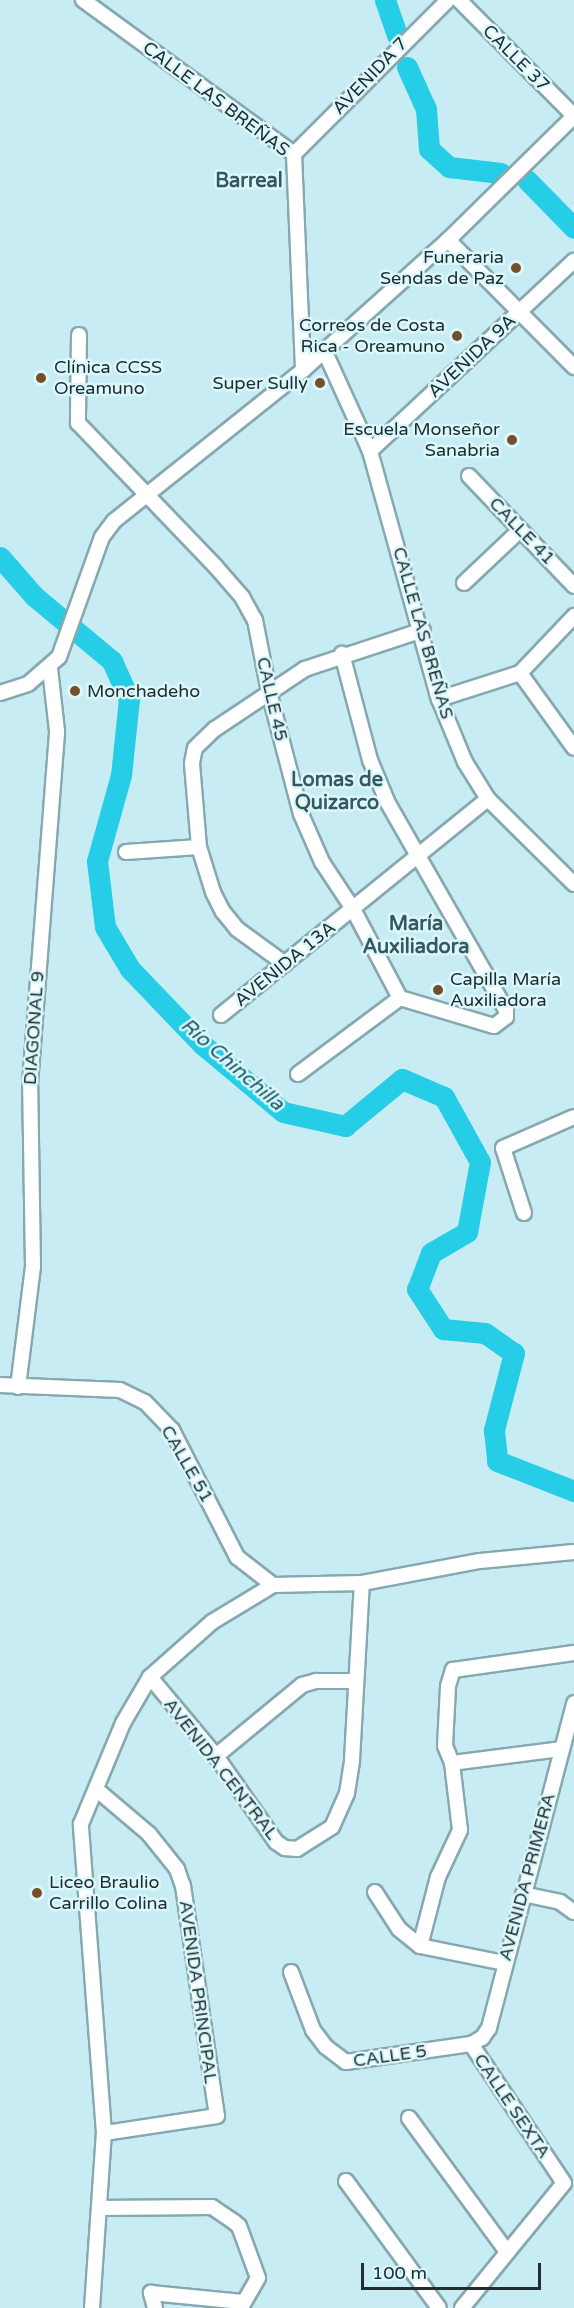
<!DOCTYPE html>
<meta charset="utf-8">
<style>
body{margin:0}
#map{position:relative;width:574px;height:2308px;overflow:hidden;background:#c8ecf3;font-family:"Varela Round",sans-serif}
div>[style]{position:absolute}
.river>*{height:21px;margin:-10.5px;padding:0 10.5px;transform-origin:10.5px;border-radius:10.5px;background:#26cde7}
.roads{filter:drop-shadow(2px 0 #86a8af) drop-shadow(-2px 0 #86a8af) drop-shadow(0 2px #86a8af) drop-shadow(0 -2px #86a8af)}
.minor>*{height:14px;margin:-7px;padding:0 7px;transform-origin:7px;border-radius:7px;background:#fff}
.dots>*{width:16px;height:16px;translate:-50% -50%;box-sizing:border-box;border:3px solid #dbf8fd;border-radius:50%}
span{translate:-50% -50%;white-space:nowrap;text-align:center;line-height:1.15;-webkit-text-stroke:5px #dbf8fd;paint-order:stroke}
.street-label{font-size:18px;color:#202e31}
.poi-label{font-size:18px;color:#202e31}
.right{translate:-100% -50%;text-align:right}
.left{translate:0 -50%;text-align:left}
.neighbourhood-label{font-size:20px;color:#38585e;font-weight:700}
.water-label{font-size:20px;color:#175661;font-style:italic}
.scale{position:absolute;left:361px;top:2263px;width:180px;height:27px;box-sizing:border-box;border:3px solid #202e31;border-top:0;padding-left:8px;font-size:18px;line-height:21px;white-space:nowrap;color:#202e31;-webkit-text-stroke:4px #dbf8fd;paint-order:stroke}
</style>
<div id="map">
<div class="river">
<div style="left:385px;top:0;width:37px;rotate:71deg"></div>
<div style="left:407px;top:67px;width:46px;rotate:65.7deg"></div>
<div style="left:426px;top:109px;width:40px;rotate:85.7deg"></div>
<div style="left:429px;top:149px;width:27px;rotate:42deg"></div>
<div style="left:449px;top:167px;width:52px;rotate:6.6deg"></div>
<div style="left:527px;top:180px;width:67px;rotate:45.6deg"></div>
<div style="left:0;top:557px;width:52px;rotate:48.9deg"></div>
<div style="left:34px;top:596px;width:102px;rotate:39.8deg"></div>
<div style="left:112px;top:661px;width:42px;rotate:65.9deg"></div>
<div style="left:129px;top:699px;width:76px;rotate:96deg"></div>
<div style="left:121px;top:775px;width:89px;rotate:105.6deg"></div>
<div style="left:97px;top:861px;width:66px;rotate:83.1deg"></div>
<div style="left:105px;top:927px;width:49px;rotate:59.2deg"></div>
<div style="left:130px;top:969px;width:105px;rotate:46.2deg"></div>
<div style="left:203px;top:1045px;width:104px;rotate:39.9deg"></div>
<div style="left:283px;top:1112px;width:64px;rotate:12.7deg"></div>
<div style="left:345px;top:1126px;width:74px;rotate:-39.5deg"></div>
<div style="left:402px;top:1079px;width:46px;rotate:23.2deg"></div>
<div style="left:444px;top:1097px;width:74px;rotate:61deg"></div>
<div style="left:480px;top:1162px;width:71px;rotate:100.5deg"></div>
<div style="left:467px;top:1232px;width:42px;rotate:149.7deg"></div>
<div style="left:431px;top:1253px;width:39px;rotate:111deg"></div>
<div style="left:417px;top:1289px;width:48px;rotate:57deg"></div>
<div style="left:443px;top:1329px;width:42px;rotate:5.4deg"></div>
<div style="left:485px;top:1333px;width:35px;rotate:35deg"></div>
<div style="left:514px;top:1353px;width:80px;rotate:104.6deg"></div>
<div style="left:494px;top:1430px;width:31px;rotate:84deg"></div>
<div style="left:497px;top:1461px;width:83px;rotate:21.3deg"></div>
</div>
<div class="roads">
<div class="minor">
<div style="left:83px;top:0;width:261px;rotate:36.1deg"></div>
<div style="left:459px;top:0;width:163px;rotate:45.2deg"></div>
<div style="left:294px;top:154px;width:218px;rotate:-45deg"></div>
<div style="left:294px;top:154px;width:216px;rotate:87.6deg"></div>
<div style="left:448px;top:240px;width:179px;rotate:45.2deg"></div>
<div style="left:79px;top:335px;width:88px;rotate:90.7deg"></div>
<div style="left:78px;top:423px;width:199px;rotate:46.2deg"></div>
<div style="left:216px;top:567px;width:40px;rotate:49deg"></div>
<div style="left:242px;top:597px;width:26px;rotate:61deg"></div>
<div style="left:255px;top:620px;width:73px;rotate:79deg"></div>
<div style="left:269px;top:692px;width:126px;rotate:75.3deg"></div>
<div style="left:301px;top:814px;width:52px;rotate:66.4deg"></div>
<div style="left:322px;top:862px;width:56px;rotate:56.6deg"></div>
<div style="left:353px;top:909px;width:101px;rotate:62.2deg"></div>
<div style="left:400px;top:998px;width:98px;rotate:16.6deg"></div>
<div style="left:494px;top:1026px;width:15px;rotate:-37deg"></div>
<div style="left:506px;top:1017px;width:7px;rotate:-90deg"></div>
<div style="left:506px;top:1010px;width:241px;rotate:-119.7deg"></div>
<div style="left:387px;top:801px;width:44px;rotate:-112.5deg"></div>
<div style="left:370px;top:760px;width:110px;rotate:-104.8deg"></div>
<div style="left:324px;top:350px;width:111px;rotate:65.5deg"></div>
<div style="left:370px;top:451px;width:257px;rotate:74.5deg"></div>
<div style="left:439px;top:699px;width:68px;rotate:67.6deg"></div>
<div style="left:465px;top:762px;width:44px;rotate:58.1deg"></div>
<div style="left:488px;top:799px;width:121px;rotate:44.7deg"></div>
<div style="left:370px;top:451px;width:279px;rotate:-43deg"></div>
<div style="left:469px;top:476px;width:152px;rotate:46.3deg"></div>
<div style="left:464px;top:583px;width:77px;rotate:-43.4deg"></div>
<div style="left:520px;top:673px;width:92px;rotate:54.2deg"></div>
<div style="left:0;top:693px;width:29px;rotate:-18deg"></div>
<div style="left:28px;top:684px;width:41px;rotate:-41.1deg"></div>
<div style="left:59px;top:657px;width:127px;rotate:-70.3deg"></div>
<div style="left:102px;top:537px;width:20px;rotate:-53deg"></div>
<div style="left:114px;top:521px;width:242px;rotate:-38.6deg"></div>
<div style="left:303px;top:370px;width:195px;rotate:-41.9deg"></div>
<div style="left:448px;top:240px;width:177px;rotate:-44.5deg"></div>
<div style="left:439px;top:699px;width:85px;rotate:-17.8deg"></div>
<div style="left:520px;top:673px;width:79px;rotate:-46.5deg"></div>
<div style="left:126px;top:852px;width:73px;rotate:-3.9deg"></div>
<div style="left:285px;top:964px;width:59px;rotate:-143.9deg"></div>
<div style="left:237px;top:929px;width:22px;rotate:-129deg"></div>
<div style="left:223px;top:912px;width:22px;rotate:-117deg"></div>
<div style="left:213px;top:892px;width:47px;rotate:-107.3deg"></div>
<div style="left:199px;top:847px;width:84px;rotate:-94.8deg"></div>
<div style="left:192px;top:763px;width:15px;rotate:-79deg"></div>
<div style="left:195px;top:748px;width:28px;rotate:-44deg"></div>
<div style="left:215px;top:729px;width:108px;rotate:-33.7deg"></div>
<div style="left:305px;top:669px;width:124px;rotate:-18.3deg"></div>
<div style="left:221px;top:1015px;width:343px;rotate:-39deg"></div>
<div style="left:298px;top:1074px;width:127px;rotate:-36.7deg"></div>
<div style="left:524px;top:1213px;width:68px;rotate:-107.9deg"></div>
<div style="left:503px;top:1148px;width:77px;rotate:-23.6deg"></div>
<div style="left:0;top:1385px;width:120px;rotate:2.4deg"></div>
<div style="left:120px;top:1390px;width:28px;rotate:26deg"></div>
<div style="left:145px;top:1402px;width:39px;rotate:46deg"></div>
<div style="left:172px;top:1430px;width:143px;rotate:62.9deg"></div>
<div style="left:237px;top:1557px;width:46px;rotate:37.9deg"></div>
<div style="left:18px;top:1387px;width:121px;rotate:-82.9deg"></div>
<div style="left:33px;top:1267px;width:183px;rotate:-90.9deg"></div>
<div style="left:30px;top:1084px;width:354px;rotate:-85.6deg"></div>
<div style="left:57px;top:731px;width:62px;rotate:-96.4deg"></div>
<div style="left:150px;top:1677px;width:103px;rotate:50.1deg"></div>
<div style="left:216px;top:1756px;width:105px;rotate:55.1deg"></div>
<div style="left:276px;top:1842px;width:11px;rotate:34deg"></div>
<div style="left:285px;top:1848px;width:12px;rotate:5deg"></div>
<div style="left:297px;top:1849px;width:41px;rotate:-32.2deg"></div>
<div style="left:332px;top:1827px;width:37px;rotate:-66deg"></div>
<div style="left:347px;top:1793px;width:33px;rotate:-81deg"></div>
<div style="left:352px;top:1760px;width:177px;rotate:-86.8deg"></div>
<div style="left:216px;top:1756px;width:112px;rotate:-39.5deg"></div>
<div style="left:302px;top:1685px;width:15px;rotate:-16deg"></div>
<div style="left:316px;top:1681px;width:40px"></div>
<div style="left:452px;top:1763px;width:110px;rotate:-7.3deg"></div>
<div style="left:96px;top:1789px;width:70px;rotate:40.3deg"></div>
<div style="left:149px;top:1834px;width:45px;rotate:51.3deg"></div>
<div style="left:177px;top:1869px;width:18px;rotate:71deg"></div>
<div style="left:183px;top:1886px;width:232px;rotate:81.6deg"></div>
<div style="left:217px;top:2116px;width:114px;rotate:171.4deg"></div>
<div style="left:375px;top:1892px;width:44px;rotate:57deg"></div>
<div style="left:399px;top:1929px;width:27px;rotate:39deg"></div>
<div style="left:420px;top:1946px;width:86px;rotate:11.4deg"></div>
<div style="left:523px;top:1894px;width:38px;rotate:12deg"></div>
<div style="left:560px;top:1902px;width:17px;rotate:36deg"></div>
<div style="left:420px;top:1946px;width:71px;rotate:-75.4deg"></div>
<div style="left:438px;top:1877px;width:52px;rotate:-64.9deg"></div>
<div style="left:460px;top:1830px;width:67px;rotate:-96.8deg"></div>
<div style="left:452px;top:1763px;width:18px;rotate:-112deg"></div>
<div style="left:445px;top:1746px;width:60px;rotate:-87.1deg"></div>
<div style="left:448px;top:1686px;width:17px;rotate:-73deg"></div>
<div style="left:453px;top:1670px;width:122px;rotate:-8deg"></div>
<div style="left:291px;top:1972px;width:62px;rotate:69.2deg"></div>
<div style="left:313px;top:2030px;width:21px;rotate:53deg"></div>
<div style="left:326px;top:2047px;width:25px;rotate:37deg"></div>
<div style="left:346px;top:2062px;width:126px;rotate:-8.2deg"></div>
<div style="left:471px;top:2044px;width:13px;rotate:-29deg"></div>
<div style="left:482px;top:2038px;width:12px;rotate:-55deg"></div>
<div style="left:489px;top:2028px;width:336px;rotate:-75.3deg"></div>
<div style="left:409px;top:2118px;width:166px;rotate:53.8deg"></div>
<div style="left:346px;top:2181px;width:157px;rotate:53.8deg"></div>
<div style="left:100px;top:2208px;width:112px;rotate:-0.5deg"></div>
<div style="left:212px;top:2207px;width:27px;rotate:34deg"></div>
<div style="left:234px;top:2222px;width:6px;rotate:39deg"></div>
<div style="left:239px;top:2226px;width:55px;rotate:69.9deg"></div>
<div style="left:258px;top:2278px;width:34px;rotate:120deg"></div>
<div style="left:92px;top:2308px;width:175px;rotate:-86.1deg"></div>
<div style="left:104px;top:2133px;width:310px;rotate:-94.3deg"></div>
<div style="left:81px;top:1824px;width:109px;rotate:-67.4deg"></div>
<div style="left:123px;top:1723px;width:53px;rotate:-59.6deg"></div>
<div style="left:150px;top:1677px;width:83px;rotate:-41.6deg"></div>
<div style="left:212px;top:1622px;width:71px;rotate:-31.2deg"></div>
<div style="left:273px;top:1585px;width:89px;rotate:-1.3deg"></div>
<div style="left:362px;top:1583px;width:120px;rotate:-10.6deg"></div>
<div style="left:480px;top:1561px;width:94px;rotate:-5.5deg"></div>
<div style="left:155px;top:2308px;width:16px;rotate:-105deg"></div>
<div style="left:151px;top:2293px;width:92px;rotate:5.6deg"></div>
<div style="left:462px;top:2308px;width:161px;rotate:-50.8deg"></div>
<div style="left:564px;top:2183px;width:167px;rotate:-123.8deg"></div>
</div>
</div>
<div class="dots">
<div style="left:516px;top:268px;background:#754e2b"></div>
<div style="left:457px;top:336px;background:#754e2b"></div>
<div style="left:41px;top:378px;background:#754e2b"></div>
<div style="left:320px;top:383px;background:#754e2b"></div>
<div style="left:512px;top:440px;background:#754e2b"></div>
<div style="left:75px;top:691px;background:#754e2b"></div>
<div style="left:438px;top:990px;background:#754e2b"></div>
<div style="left:37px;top:1893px;background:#754e2b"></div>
</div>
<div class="street-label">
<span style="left:516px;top:58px;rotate:45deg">CALLE 37</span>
<span style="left:370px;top:76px;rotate:-46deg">AVENIDA 7</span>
<span style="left:216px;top:99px;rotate:37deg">CALLE LAS BREÑAS</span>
<span style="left:472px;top:356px;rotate:-43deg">AVENIDA 9A</span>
<span style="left:522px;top:531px;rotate:46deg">CALLE 41</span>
<span style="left:423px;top:633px;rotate:74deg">CALLE LAS BREÑAS</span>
<span style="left:272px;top:699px;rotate:77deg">CALLE 45</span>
<span style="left:285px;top:964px;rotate:-39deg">AVENIDA 13A</span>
<span style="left:34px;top:1028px;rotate:-86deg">DIAGONAL 9</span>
<span style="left:187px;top:1464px;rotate:60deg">CALLE 51</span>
<span style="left:221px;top:1769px;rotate:52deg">AVENIDA CENTRAL</span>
<span style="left:527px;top:1877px;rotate:-75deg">AVENIDA PRIMERA</span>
<span style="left:198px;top:1992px;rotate:82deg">AVENIDA PRINCIPAL</span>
<span style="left:390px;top:2056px;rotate:-8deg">CALLE 5</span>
<span style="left:512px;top:2106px;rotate:56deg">CALLE SEXTA</span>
</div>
<div class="poi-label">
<span class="right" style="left:504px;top:268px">Funeraria<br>Sendas de Paz</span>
<span class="right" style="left:445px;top:336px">Correos de Costa<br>Rica - Oreamuno</span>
<span class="left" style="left:54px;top:378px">Clínica CCSS<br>Oreamuno</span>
<span class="right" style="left:308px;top:383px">Super Sully</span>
<span class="right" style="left:500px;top:440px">Escuela Monseñor<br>Sanabria</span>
<span class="left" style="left:87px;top:691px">Monchadeho</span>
<span class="left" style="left:450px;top:990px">Capilla María<br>Auxiliadora</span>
<span class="left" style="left:49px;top:1893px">Liceo Braulio<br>Carrillo Colina</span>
</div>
<div class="neighbourhood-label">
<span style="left:249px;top:181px">Barreal</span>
<span style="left:337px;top:792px">Lomas de<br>Quizarco</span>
<span style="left:416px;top:936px">María<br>Auxiliadora</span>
</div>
<div class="water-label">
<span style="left:232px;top:1065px;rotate:41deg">Río Chinchilla</span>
</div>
<div class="scale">100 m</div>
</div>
